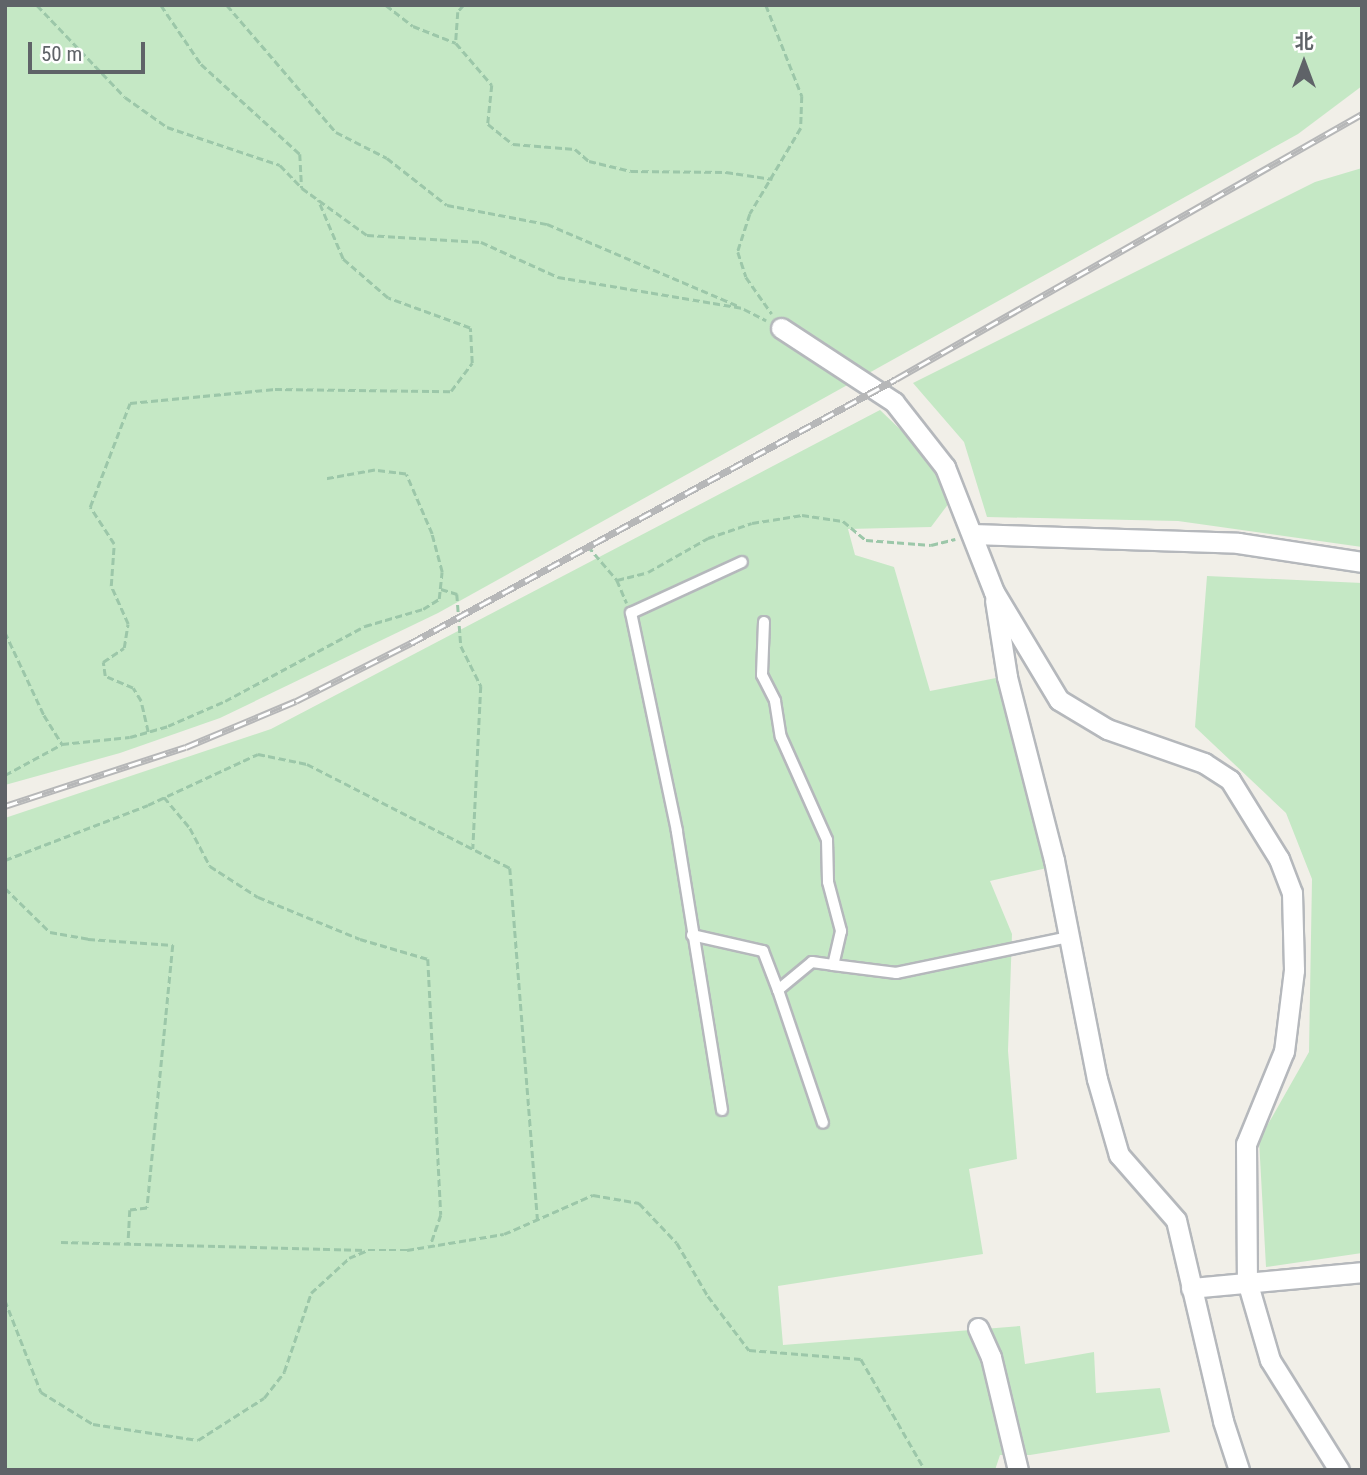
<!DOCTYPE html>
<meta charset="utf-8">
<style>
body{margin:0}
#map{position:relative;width:1367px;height:1475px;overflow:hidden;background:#f1efe8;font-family:"Roboto Condensed","Noto Sans SC",sans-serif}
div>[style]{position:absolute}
.green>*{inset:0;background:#c5e8c5}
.path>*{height:2.5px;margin-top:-1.25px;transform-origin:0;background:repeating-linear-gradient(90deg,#9cc7a9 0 7px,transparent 0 10.5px)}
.roads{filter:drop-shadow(2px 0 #b5b8bc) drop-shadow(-2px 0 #b5b8bc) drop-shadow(0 2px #b5b8bc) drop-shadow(0 -2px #b5b8bc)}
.service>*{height:10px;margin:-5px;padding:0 5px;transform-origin:5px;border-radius:5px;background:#fff}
.minor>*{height:19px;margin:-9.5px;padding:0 9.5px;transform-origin:9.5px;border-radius:9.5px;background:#fff}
.rail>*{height:7px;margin-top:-3.5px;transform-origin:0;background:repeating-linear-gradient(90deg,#fff 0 13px,#b6b7b8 0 26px);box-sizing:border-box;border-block:2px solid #b6b7b8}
span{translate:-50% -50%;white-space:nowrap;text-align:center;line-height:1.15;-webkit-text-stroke:6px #fff;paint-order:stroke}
.frame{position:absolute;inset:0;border:7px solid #5f6368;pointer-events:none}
.north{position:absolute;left:1269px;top:28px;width:70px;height:70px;-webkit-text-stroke:5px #fff;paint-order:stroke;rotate:0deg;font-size:19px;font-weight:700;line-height:28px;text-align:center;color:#5f6368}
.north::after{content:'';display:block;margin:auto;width:24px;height:32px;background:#5f6368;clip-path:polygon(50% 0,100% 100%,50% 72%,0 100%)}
.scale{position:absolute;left:28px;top:42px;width:117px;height:32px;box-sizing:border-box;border:4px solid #5f6368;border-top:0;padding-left:9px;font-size:21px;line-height:24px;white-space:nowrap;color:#5f6368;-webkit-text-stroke:5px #fff;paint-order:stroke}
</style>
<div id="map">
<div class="green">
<div style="clip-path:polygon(5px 5px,1362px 5px,1362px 86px,1298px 134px,438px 613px,220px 718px,120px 753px,5px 785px)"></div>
<div style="clip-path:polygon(1362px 168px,1362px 547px,1178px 521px,987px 517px,964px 442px,913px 383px,1315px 182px)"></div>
<div style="clip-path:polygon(880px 410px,930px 458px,949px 503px,931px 527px,848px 529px,855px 555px,894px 567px,930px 691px,996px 678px,1047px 868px,990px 881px,1012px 934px,1008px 1051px,1017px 1159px,969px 1169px,983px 1254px,778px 1286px,783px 1345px,1020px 1326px,1025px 1364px,1094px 1352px,1096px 1393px,1160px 1388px,1170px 1432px,1030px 1455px,1000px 1455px,995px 1470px,5px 1470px,5px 818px,271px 729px)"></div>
<div style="clip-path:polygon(1207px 576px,1362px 583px,1362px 1253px,1266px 1267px,1259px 1140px,1309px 1052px,1312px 879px,1286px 813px,1195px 727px)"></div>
</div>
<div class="path">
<div style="left:37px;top:5px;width:127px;rotate:46.3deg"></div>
<div style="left:125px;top:97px;width:52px;rotate:35.5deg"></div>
<div style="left:167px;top:127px;width:119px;rotate:18.6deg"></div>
<div style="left:280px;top:165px;width:32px;rotate:46deg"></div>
<div style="left:161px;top:5px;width:71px;rotate:55.9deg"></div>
<div style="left:201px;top:64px;width:134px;rotate:42.3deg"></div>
<div style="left:300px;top:154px;width:34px;rotate:87deg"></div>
<div style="left:302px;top:188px;width:80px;rotate:35.9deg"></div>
<div style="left:367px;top:235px;width:114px;rotate:3.5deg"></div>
<div style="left:481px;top:242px;width:85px;rotate:24.4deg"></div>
<div style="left:558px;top:277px;width:189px;rotate:9.5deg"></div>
<div style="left:227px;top:5px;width:167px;rotate:49.4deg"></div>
<div style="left:336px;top:132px;width:57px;rotate:27deg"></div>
<div style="left:387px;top:158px;width:76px;rotate:38.1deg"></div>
<div style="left:447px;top:205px;width:102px;rotate:10.8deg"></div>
<div style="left:547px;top:224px;width:208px;rotate:23.2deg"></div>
<div style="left:386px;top:5px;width:34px;rotate:38deg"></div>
<div style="left:413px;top:26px;width:46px;rotate:21.6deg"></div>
<div style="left:464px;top:5px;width:9px;rotate:131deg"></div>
<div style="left:458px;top:12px;width:31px;rotate:94deg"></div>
<div style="left:456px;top:43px;width:55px;rotate:49.4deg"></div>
<div style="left:492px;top:85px;width:39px;rotate:96deg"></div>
<div style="left:488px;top:124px;width:32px;rotate:39deg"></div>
<div style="left:513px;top:144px;width:62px;rotate:4.6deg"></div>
<div style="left:575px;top:149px;width:18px;rotate:41deg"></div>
<div style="left:589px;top:161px;width:43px;rotate:13.4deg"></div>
<div style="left:631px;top:171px;width:95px;rotate:0.6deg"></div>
<div style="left:726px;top:172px;width:47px;rotate:8.7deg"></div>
<div style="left:766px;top:5px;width:98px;rotate:68.4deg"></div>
<div style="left:802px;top:96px;width:32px;rotate:92deg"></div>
<div style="left:801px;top:128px;width:100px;rotate:120.7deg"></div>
<div style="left:750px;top:214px;width:40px;rotate:108deg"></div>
<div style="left:738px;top:252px;width:26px;rotate:72deg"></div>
<div style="left:746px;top:277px;width:45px;rotate:54.9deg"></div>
<div style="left:1027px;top:5px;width:11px"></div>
<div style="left:744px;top:309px;width:25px;rotate:27deg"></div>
<div style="left:588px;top:546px;width:45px;rotate:49.5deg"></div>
<div style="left:617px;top:580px;width:32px;rotate:-14deg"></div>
<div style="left:648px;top:572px;width:69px;rotate:-29.5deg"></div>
<div style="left:708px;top:538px;width:46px;rotate:-18.8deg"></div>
<div style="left:752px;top:523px;width:51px;rotate:-9.1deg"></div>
<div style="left:802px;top:515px;width:41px;rotate:8.3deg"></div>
<div style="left:843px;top:521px;width:30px;rotate:40deg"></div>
<div style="left:866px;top:540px;width:65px;rotate:4.4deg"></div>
<div style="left:931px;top:545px;width:25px;rotate:-14deg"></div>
<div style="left:617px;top:580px;width:25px;rotate:67deg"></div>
<div style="left:441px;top:589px;width:17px;rotate:17deg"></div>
<div style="left:457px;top:594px;width:52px;rotate:85.6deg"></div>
<div style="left:461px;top:646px;width:45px;rotate:63.4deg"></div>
<div style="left:481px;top:686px;width:163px;rotate:92.8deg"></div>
<div style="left:5px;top:632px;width:92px;rotate:64.8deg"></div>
<div style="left:44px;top:715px;width:34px;rotate:58deg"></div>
<div style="left:148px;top:732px;width:32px;rotate:-103deg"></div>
<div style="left:141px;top:701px;width:15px;rotate:-122deg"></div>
<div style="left:133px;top:688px;width:30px;rotate:-157deg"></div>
<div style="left:105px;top:676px;width:14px;rotate:-98deg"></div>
<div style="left:103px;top:662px;width:25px;rotate:-34deg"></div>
<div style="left:124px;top:648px;width:24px;rotate:-81deg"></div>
<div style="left:128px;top:624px;width:42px;rotate:-114.1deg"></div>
<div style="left:111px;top:586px;width:42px;rotate:-85.9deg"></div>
<div style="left:114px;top:544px;width:44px;rotate:-123deg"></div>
<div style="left:90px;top:507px;width:111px;rotate:-69deg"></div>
<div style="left:130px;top:403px;width:146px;rotate:-5.5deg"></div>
<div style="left:275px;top:389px;width:176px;rotate:0.7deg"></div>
<div style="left:451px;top:391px;width:35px;rotate:-53deg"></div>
<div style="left:472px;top:363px;width:35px;rotate:-93deg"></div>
<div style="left:470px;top:328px;width:87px;rotate:-159.9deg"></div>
<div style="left:388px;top:298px;width:60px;rotate:-139.1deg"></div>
<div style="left:343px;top:259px;width:64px;rotate:-113deg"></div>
<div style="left:5px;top:775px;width:65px;rotate:-28.5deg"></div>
<div style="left:62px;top:744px;width:68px;rotate:-5.9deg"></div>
<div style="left:130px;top:737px;width:40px;rotate:-16deg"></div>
<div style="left:168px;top:726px;width:62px;rotate:-23.7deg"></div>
<div style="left:225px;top:701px;width:159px;rotate:-28.2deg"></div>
<div style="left:365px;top:626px;width:60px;rotate:-16.3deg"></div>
<div style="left:423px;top:609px;width:19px;rotate:-32deg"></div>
<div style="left:439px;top:599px;width:27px;rotate:-84deg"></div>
<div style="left:442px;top:572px;width:39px;rotate:-105deg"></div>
<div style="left:432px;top:534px;width:65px;rotate:-113.4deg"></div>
<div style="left:406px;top:474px;width:31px;rotate:-173deg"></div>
<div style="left:375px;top:470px;width:51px;rotate:169.8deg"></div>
<div style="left:164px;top:797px;width:40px;rotate:50deg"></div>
<div style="left:190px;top:828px;width:43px;rotate:62.2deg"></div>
<div style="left:210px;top:866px;width:57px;rotate:32.9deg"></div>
<div style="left:258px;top:897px;width:110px;rotate:22.4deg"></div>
<div style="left:360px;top:939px;width:71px;rotate:16.4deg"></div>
<div style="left:428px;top:959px;width:256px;rotate:87.1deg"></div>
<div style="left:441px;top:1215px;width:31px;rotate:109deg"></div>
<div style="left:5px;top:860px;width:153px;rotate:-21deg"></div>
<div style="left:148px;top:805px;width:121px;rotate:-24.9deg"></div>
<div style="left:258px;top:754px;width:50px;rotate:11.5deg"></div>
<div style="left:307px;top:764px;width:228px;rotate:27.1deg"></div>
<div style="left:510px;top:868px;width:356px;rotate:85.5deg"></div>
<div style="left:5px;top:888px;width:63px;rotate:44.4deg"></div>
<div style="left:50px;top:932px;width:39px;rotate:10deg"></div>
<div style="left:88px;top:939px;width:85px;rotate:4deg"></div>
<div style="left:173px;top:945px;width:264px;rotate:95.6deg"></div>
<div style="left:147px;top:1208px;width:17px;rotate:173deg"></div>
<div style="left:130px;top:1210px;width:33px;rotate:93deg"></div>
<div style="left:61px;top:1242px;width:304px;rotate:1.5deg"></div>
<div style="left:5px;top:1300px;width:99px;rotate:68.6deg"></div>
<div style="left:41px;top:1392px;width:61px;rotate:31.6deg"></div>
<div style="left:93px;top:1424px;width:106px;rotate:8.7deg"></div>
<div style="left:198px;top:1440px;width:78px;rotate:-32.5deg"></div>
<div style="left:264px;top:1398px;width:33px;rotate:-52deg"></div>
<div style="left:284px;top:1372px;width:83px;rotate:-71.1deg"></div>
<div style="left:311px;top:1293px;width:52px;rotate:-42.6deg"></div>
<div style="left:349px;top:1258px;width:21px;rotate:-23deg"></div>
<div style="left:368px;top:1250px;width:39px"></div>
<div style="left:407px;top:1250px;width:98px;rotate:-9.4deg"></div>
<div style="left:504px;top:1234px;width:97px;rotate:-23.7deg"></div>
<div style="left:593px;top:1195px;width:47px;rotate:9.9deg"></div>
<div style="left:639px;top:1203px;width:55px;rotate:46.5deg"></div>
<div style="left:677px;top:1243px;width:61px;rotate:59.7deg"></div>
<div style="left:708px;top:1296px;width:68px;rotate:52.8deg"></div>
<div style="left:749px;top:1350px;width:112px;rotate:4.6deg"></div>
<div style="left:861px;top:1359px;width:128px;rotate:60deg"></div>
</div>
<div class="roads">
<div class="service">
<div style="left:764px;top:622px;width:53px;rotate:92.2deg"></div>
<div style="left:762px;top:675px;width:29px;rotate:63deg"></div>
<div style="left:775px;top:701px;width:36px;rotate:81deg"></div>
<div style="left:781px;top:737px;width:113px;rotate:65.9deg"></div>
<div style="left:827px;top:840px;width:42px;rotate:88.6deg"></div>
<div style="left:828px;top:882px;width:51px;rotate:75.1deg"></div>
<div style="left:841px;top:931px;width:35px;rotate:103deg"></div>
<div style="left:833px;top:965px;width:64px;rotate:7.2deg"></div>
<div style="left:896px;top:973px;width:177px;rotate:-11.8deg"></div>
<div style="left:692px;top:935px;width:73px;rotate:12.7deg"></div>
<div style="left:763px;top:951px;width:42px;rotate:69deg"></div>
<div style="left:778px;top:990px;width:44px;rotate:-39.5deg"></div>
<div style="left:812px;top:962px;width:21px;rotate:8deg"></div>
<div style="left:778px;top:990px;width:140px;rotate:71.3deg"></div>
<div style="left:722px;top:1110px;width:283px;rotate:-99.2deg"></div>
<div style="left:677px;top:831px;width:223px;rotate:-101.9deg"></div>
<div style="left:631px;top:613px;width:122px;rotate:-24.7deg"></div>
</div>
<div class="minor">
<div style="left:781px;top:328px;width:135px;rotate:33.2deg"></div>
<div style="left:894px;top:402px;width:83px;rotate:51.9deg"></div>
<div style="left:945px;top:467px;width:134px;rotate:68.6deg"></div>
<div style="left:994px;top:592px;width:126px;rotate:59deg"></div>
<div style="left:1059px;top:700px;width:56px;rotate:31.1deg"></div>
<div style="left:1107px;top:729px;width:103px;rotate:19.3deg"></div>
<div style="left:1204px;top:763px;width:31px;rotate:33deg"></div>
<div style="left:1230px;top:780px;width:93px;rotate:58.2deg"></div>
<div style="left:1279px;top:859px;width:36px;rotate:69deg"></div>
<div style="left:1292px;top:893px;width:77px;rotate:88.5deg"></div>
<div style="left:1294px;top:970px;width:82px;rotate:97deg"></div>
<div style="left:1284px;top:1051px;width:100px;rotate:112.2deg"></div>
<div style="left:1246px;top:1144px;width:137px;rotate:89.6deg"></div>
<div style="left:1247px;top:1281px;width:82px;rotate:73.8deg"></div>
<div style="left:1270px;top:1360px;width:130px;rotate:57.9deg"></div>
<div style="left:972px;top:534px;width:266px;rotate:1.9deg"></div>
<div style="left:1238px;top:543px;width:125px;rotate:8.7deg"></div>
<div style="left:995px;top:600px;width:78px;rotate:81.1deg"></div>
<div style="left:1007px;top:677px;width:189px;rotate:75.6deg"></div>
<div style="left:1054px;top:860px;width:223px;rotate:78.9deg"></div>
<div style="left:1097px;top:1079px;width:79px;rotate:73.9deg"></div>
<div style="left:1119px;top:1155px;width:86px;rotate:48.8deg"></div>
<div style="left:1176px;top:1220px;width:206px;rotate:76.8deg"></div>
<div style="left:1223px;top:1421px;width:52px;rotate:71.9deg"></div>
<div style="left:1191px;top:1288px;width:172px;rotate:-5.3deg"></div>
<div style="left:978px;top:1328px;width:32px;rotate:66deg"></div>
<div style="left:991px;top:1357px;width:116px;rotate:76.6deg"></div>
</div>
</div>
<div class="rail">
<div style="left:5px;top:806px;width:190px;rotate:-18.1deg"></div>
<div style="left:186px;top:747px;width:119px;rotate:-22.7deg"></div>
<div style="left:296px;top:701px;width:129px;rotate:-26.8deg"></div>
<div style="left:411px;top:643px;width:552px;rotate:-28.56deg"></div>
<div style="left:896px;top:379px;width:536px;rotate:-29.63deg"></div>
</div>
<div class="frame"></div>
<div class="north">北</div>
<div class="scale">50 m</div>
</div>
